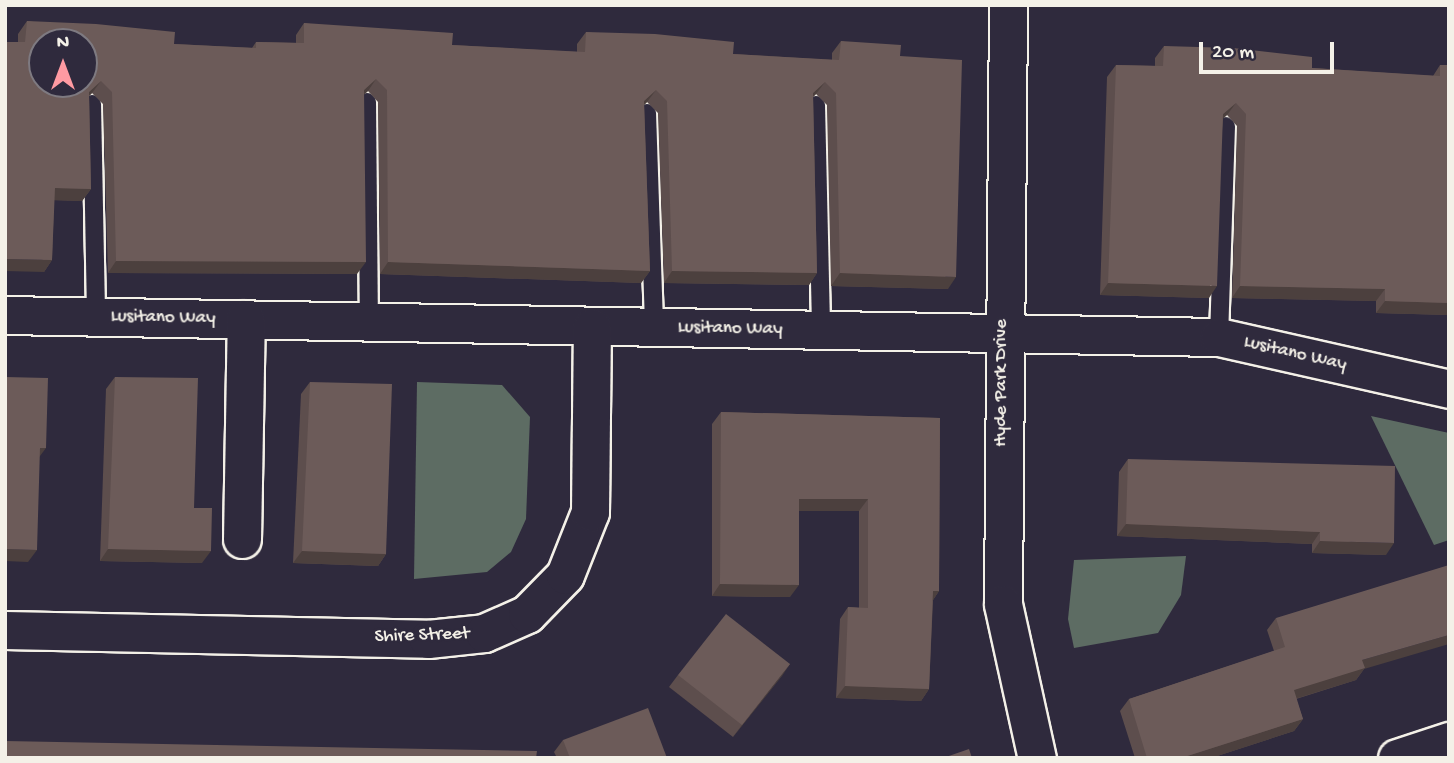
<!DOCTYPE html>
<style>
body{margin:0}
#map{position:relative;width:1454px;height:763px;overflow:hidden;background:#2f2a3d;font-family:"Gochi Hand",sans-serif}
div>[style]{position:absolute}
.green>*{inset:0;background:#5d6c63}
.roads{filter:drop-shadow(2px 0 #f4f1e8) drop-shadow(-2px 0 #f4f1e8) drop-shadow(0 2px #f4f1e8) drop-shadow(0 -2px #f4f1e8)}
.lane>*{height:18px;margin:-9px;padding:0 9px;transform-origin:9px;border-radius:9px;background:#2f2a3d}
.street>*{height:37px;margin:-18.5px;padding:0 18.5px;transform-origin:18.5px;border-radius:18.5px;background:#2f2a3d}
.wall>*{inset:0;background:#5d4e4d}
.shaded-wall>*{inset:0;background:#4c403e}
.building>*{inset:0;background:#6c5b59}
span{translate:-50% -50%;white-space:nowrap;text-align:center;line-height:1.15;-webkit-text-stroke:5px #2f2a3d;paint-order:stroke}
.street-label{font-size:19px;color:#f4f1e8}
.frame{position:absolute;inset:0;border:7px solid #f4f1e8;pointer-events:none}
.north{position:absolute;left:28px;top:28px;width:70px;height:70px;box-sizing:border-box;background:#2f2a3d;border:2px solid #7e7a81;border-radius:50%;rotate:0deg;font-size:19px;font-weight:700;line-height:28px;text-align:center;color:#f4f1e8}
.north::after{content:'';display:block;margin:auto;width:24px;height:32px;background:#ff9aa2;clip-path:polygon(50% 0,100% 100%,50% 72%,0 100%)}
.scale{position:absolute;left:1199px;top:42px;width:135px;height:32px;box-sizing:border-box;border:4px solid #f4f1e8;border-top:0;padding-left:9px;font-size:21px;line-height:24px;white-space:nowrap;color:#f4f1e8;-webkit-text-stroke:5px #2f2a3d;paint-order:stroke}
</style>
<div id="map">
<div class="green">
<div style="clip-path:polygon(417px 382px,502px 385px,530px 417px,526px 519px,511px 552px,487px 572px,414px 579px)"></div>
<div style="clip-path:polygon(1371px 416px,1449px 433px,1449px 540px,1434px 545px)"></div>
<div style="clip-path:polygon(1186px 556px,1181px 595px,1158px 633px,1074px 648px,1068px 619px,1074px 560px)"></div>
</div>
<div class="roads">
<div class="lane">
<div style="left:367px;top:102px;width:220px;rotate:89.5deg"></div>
<div style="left:92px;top:104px;width:212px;rotate:88.9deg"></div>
<div style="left:816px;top:105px;width:226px;rotate:88.7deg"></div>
<div style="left:647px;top:113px;width:215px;rotate:88.1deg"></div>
<div style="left:1219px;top:337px;width:211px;rotate:-88.1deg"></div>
</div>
<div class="street">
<div style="left:1008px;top:5px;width:599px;rotate:90.48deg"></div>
<div style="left:1003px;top:604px;width:158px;rotate:77.6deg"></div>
<div style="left:5px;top:315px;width:1214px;rotate:1.04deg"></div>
<div style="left:1219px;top:337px;width:236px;rotate:12.7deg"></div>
<div style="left:242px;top:539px;width:220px;rotate:-89deg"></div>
<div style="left:5px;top:630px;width:423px;rotate:1.2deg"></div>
<div style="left:428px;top:639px;width:56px;rotate:-6.1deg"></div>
<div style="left:484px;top:633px;width:47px;rotate:-23.8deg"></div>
<div style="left:527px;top:614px;width:54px;rotate:-45.7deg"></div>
<div style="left:565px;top:575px;width:68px;rotate:-68.4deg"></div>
<div style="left:590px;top:512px;width:185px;rotate:-89.4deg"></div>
<div style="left:1397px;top:758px;width:55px;rotate:-18.1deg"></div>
</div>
</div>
<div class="wall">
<div style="clip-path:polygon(27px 21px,174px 44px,252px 48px,256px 42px,296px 43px,296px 35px,304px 23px,452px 45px,577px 52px,577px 44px,586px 32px,733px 54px,832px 60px,832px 53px,841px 41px,900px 56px,948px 289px,831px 286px,827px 105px,816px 94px,813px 97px,817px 273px,809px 285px,664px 283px,658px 113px,647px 102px,644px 105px,650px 271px,641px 283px,380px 274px,378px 102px,368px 91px,364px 94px,357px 274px,108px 273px,103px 104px,92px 93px,89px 96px,91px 189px,82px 201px,54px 200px,52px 260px,44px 272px,18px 42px,18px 34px)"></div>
<div style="clip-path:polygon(1164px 46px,1312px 68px,1433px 76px,1440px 65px,1449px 65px,1449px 315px,1376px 313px,1376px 301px,1232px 298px,1237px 126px,1227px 115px,1223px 118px,1209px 298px,1100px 295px,1107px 77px,1116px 65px,1155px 66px,1155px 58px)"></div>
<div style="clip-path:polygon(115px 377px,194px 508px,202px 563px,100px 561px,106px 389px)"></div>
<div style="clip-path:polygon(310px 382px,386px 554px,378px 566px,293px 563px,301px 394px)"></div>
<div style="clip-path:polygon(721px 412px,940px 418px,939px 591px,933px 600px,929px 689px,921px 701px,836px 698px,840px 619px,848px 607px,859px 608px,859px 511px,799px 511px,790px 597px,712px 596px,712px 424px)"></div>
<div style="clip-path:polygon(1128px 459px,1386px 555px,1312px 553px,1312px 544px,1117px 536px,1119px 472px)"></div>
<div style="clip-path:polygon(1276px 618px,1364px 669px,1356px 680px,1296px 699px,1303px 719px,1294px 731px,1211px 758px,1135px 758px,1120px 711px,1129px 699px,1274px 651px,1267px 630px)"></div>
<div style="clip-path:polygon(790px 664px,733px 737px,669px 687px,678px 675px)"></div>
<div style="clip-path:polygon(563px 740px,667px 758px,557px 758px,554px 752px)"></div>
</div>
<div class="shaded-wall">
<div style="clip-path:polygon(376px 79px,368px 91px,356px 102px,364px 90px)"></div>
<div style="clip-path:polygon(101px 81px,92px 93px,81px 104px,89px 92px)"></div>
<div style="clip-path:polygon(825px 82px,816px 94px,805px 105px,813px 93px)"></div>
<div style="clip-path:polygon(656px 90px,647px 102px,636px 113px,644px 101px)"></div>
<div style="clip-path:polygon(1236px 103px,1227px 115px,1215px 126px,1223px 114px)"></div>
<div style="clip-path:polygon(55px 188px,91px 189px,82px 201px,46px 200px)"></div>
<div style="clip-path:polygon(5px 259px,52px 260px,44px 272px,5px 271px)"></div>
<div style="clip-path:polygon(116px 261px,366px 262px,357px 274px,108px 273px)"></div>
<div style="clip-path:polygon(388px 262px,650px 271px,641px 283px,380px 274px)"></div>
<div style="clip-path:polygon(672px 271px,817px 273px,809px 285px,664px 283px)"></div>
<div style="clip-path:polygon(840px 273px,956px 277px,948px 289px,831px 286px)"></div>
<div style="clip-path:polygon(1108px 283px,1217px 286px,1209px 298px,1100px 295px)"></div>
<div style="clip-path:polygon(1240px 286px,1385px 289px,1376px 301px,1232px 298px)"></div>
<div style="clip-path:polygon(1385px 301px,1449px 303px,1449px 315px,1376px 313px)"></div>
<div style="clip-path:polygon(40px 448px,46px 448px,37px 460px)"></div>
<div style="clip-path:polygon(799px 499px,868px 499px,859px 511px,791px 511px)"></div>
<div style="clip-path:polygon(1126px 524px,1320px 532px,1312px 544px,1117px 536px)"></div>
<div style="clip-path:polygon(1320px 541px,1394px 543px,1386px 555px,1312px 553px)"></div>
<div style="clip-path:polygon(5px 549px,37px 550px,28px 562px,5px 561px)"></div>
<div style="clip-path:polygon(108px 549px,211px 551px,202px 563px,100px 561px)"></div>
<div style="clip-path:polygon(302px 551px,386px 554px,378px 566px,293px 563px)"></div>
<div style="clip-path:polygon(720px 584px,799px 585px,790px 597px,712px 596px)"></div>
<div style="clip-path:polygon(933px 591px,939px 591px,931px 603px)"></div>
<div style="clip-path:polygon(1449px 635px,1449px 644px,1364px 669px,1356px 680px,1285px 702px,1294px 690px,1362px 660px)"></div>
<div style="clip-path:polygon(790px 664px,782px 676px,733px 737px,742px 725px)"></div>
<div style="clip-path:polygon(845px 686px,929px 689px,921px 701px,836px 698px)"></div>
<div style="clip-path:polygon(1303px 719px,1294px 731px,1211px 758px,1181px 758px)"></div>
</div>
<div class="building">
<div style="clip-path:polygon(evenodd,27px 21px,96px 24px,175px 32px,174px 44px,256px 48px,256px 42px,304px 43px,304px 23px,453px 33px,452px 45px,585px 52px,586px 32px,655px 34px,734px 42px,733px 54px,839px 60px,841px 41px,901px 45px,900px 56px,962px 60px,956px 277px,840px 273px,836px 93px,825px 82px,813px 93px,817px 273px,672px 271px,667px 101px,656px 90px,644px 101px,650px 271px,388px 262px,387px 90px,376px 79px,364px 90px,366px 262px,116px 261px,112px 92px,101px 81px,89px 92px,91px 189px,55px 188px,52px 260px,5px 259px,5px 42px,25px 42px,27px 21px,42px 42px,84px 42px,84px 84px,42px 84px,42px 42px)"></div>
<div style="clip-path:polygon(1164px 46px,1233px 48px,1312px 57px,1312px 68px,1440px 76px,1440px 65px,1449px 65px,1449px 303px,1385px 301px,1385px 289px,1240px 286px,1246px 114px,1236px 103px,1223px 114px,1217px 286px,1108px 283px,1116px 65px,1163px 66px)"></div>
<div style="clip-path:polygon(5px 377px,48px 378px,46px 448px,40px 448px,37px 550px,5px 549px)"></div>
<div style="clip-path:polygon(115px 377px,198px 378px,194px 508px,212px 508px,211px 551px,108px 549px)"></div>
<div style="clip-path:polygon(310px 382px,392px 384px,386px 554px,302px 551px)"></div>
<div style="clip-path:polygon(721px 412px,940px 418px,939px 591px,933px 591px,929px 689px,845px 686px,848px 607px,868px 608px,868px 499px,799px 499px,799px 585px,720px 584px)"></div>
<div style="clip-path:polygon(1128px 459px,1395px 466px,1394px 543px,1320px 541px,1320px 532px,1126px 524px)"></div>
<div style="clip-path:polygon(1449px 565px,1449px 635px,1362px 660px,1365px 668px,1294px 690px,1303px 719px,1181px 758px,1147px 758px,1129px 699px,1285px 647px,1276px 618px)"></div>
<div style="clip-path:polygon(726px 614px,790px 664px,742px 725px,678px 675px)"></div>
<div style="clip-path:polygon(648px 708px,667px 758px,570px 758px,563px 740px)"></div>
<div style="clip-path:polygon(5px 741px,537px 751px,536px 758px,5px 758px)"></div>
<div style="clip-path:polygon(969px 749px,972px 758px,943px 758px)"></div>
</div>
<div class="street-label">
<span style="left:163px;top:318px;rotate:1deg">Lusitano Way</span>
<span style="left:730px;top:329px;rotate:1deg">Lusitano Way</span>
<span style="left:1295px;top:354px;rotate:13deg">Lusitano Way</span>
<span style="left:1002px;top:383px;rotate:-90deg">Hyde Park Drive</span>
<span style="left:422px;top:636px;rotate:-2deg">Shire Street</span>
</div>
<div class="frame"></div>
<div class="north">N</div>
<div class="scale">20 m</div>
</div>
